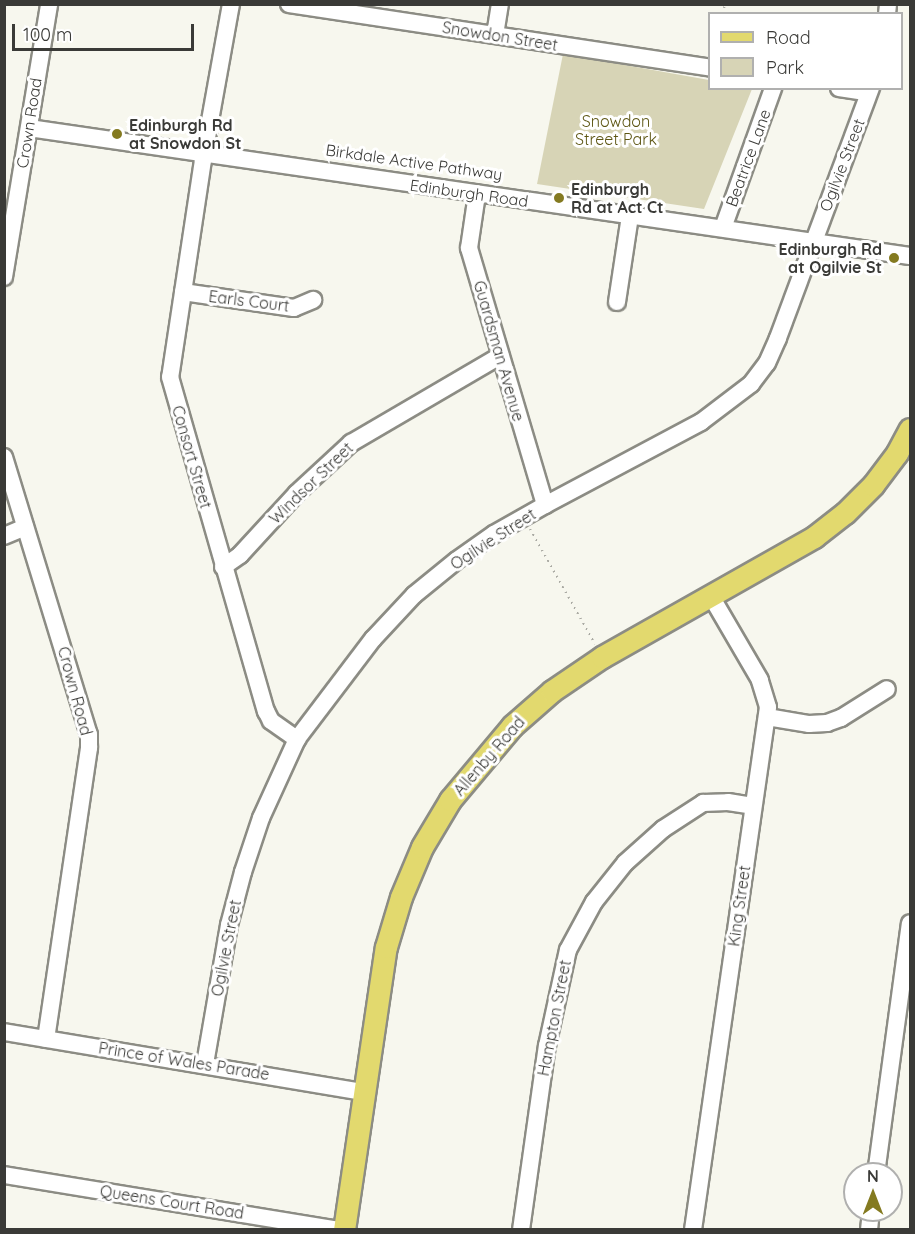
<!DOCTYPE html>
<style>
body{margin:0}
#map{position:relative;width:915px;height:1234px;overflow:hidden;background:#f7f7ee;font-family:Quicksand,sans-serif}
div>[style]{position:absolute}
.green>*{inset:0;background:#d7d4b6}
.path>*{height:2px;margin-top:-1px;transform-origin:0;background:repeating-linear-gradient(90deg,#aaaaa3 0 1.5px,transparent 0 6px)}
.roads{filter:drop-shadow(2px 0 #8c8c84) drop-shadow(-2px 0 #8c8c84) drop-shadow(0 2px #8c8c84) drop-shadow(0 -2px #8c8c84)}
.minor>*{height:16px;margin:-8px;padding:0 8px;transform-origin:8px;border-radius:8px;background:#fff}
.major>*{height:21px;margin:-10.5px;padding:0 10.5px;transform-origin:10.5px;border-radius:10.5px;background:#e2d96e}
.dots>*{width:16px;height:16px;translate:-50% -50%;box-sizing:border-box;border:3px solid #fff;border-radius:50%}
span{translate:-50% -50%;white-space:nowrap;text-align:center;line-height:1.15;-webkit-text-stroke:6px #fff;paint-order:stroke}
.street-label{font-size:16px;color:#3a3a37}
.park-label{font-size:16px;color:#5d5613}
.poi-label{font-size:16px;color:#3a3a37;font-weight:700}
.left{translate:0 -50%;text-align:left}
.right{translate:-100% -50%;text-align:right}
.frame{position:absolute;inset:0;border:6px solid #3a3a37;pointer-events:none}
.legend{position:absolute;left:708px;top:12px;width:195px;height:78px;box-sizing:border-box;background:#fff;border:2px solid #b0b0af;margin:0;padding:8px 10px;list-style:none;font-size:18px;color:#3a3a37}
.legend li{display:flex;align-items:center;gap:12px;height:30px}
.legend b{width:30px;border:2px solid #b0b0af}
.north{position:absolute;left:843px;top:1162px;width:60px;height:60px;box-sizing:border-box;background:#fff;border:2px solid #b0b0af;border-radius:50%;rotate:0deg;font-size:16px;font-weight:700;line-height:24px;text-align:center;color:#3a3a37}
.north::after{content:'';display:block;margin:auto;width:21px;height:27px;background:#847a20;clip-path:polygon(50% 0,100% 100%,50% 72%,0 100%)}
.scale{position:absolute;left:12px;top:24px;width:182px;height:27px;box-sizing:border-box;border:3px solid #3a3a37;border-top:0;padding-left:8px;font-size:18px;line-height:21px;white-space:nowrap;color:#3a3a37;-webkit-text-stroke:4px #fff;paint-order:stroke}
</style>
<div id="map">
<div class="green">
<div style="clip-path:polygon(563px 54px,709px 80px,710px 88px,752px 89px,704px 209px,537px 184px)"></div>
</div>
<div class="path">
<div style="left:723px;top:14px;width:10px;rotate:-79deg"></div>
<div style="left:530px;top:529px;width:132px;rotate:60.5deg"></div>
</div>
<div class="roads">
<div class="minor">
<div style="left:231px;top:4px;width:158px;rotate:100.2deg"></div>
<div style="left:203px;top:160px;width:219px;rotate:98.6deg"></div>
<div style="left:170px;top:377px;width:348px;rotate:74deg"></div>
<div style="left:266px;top:711px;width:11px;rotate:63deg"></div>
<div style="left:271px;top:721px;width:32px;rotate:35deg"></div>
<div style="left:289px;top:4px;width:426px;rotate:8.6deg"></div>
<div style="left:887px;top:14px;width:10px;rotate:-84deg"></div>
<div style="left:495px;top:35px;width:31px;rotate:-81deg"></div>
<div style="left:839px;top:88px;width:30px;rotate:9deg"></div>
<div style="left:29px;top:128px;width:890px;rotate:8.27deg"></div>
<div style="left:477px;top:194px;width:55px;rotate:98.4deg"></div>
<div style="left:469px;top:248px;width:268px;rotate:73.5deg"></div>
<div style="left:723px;top:228px;width:149px;rotate:-70.3deg"></div>
<div style="left:4px;top:277px;width:277px;rotate:-80.6deg"></div>
<div style="left:183px;top:292px;width:112px;rotate:8.2deg"></div>
<div style="left:294px;top:308px;width:21px;rotate:-23deg"></div>
<div style="left:617px;top:302px;width:87px;rotate:-81.4deg"></div>
<div style="left:4px;top:457px;width:291px;rotate:73deg"></div>
<div style="left:89px;top:735px;width:13px;rotate:90deg"></div>
<div style="left:89px;top:748px;width:294px;rotate:98.4deg"></div>
<div style="left:4px;top:536px;width:23px;rotate:-23deg"></div>
<div style="left:223px;top:567px;width:21px;rotate:-35deg"></div>
<div style="left:240px;top:555px;width:84px;rotate:-47.4deg"></div>
<div style="left:297px;top:493px;width:74px;rotate:-42.8deg"></div>
<div style="left:351px;top:443px;width:173px;rotate:-30.3deg"></div>
<div style="left:767px;top:717px;width:43px;rotate:9.5deg"></div>
<div style="left:809px;top:724px;width:18px;rotate:-3deg"></div>
<div style="left:827px;top:723px;width:15px;rotate:-20deg"></div>
<div style="left:841px;top:718px;width:54px;rotate:-32.2deg"></div>
<div style="left:4px;top:1032px;width:364px;rotate:9.5deg"></div>
<div style="left:205px;top:1064px;width:141px;rotate:-80.2deg"></div>
<div style="left:229px;top:925px;width:55px;rotate:-75.2deg"></div>
<div style="left:243px;top:872px;width:57px;rotate:-71.6deg"></div>
<div style="left:261px;top:818px;width:87px;rotate:-65.5deg"></div>
<div style="left:297px;top:739px;width:126px;rotate:-52.8deg"></div>
<div style="left:373px;top:639px;width:60px;rotate:-47deg"></div>
<div style="left:414px;top:595px;width:55px;rotate:-39.1deg"></div>
<div style="left:457px;top:560px;width:45px;rotate:-35.1deg"></div>
<div style="left:494px;top:534px;width:59px;rotate:-29.6deg"></div>
<div style="left:545px;top:505px;width:177px;rotate:-28deg"></div>
<div style="left:701px;top:422px;width:63px;rotate:-37.2deg"></div>
<div style="left:751px;top:384px;width:26px;rotate:-53deg"></div>
<div style="left:767px;top:363px;width:27px;rotate:-66deg"></div>
<div style="left:778px;top:338px;width:267px;rotate:-69.6deg"></div>
<div style="left:876px;top:1174px;width:253px;rotate:-82.3deg"></div>
<div style="left:4px;top:1175px;width:339px;rotate:9.3deg"></div>
<div style="left:521px;top:1230px;width:186px;rotate:-82deg"></div>
<div style="left:547px;top:1046px;width:98px;rotate:-77.7deg"></div>
<div style="left:568px;top:950px;width:55px;rotate:-61.6deg"></div>
<div style="left:594px;top:902px;width:50px;rotate:-51.5deg"></div>
<div style="left:625px;top:863px;width:51px;rotate:-41.8deg"></div>
<div style="left:663px;top:829px;width:48px;rotate:-33deg"></div>
<div style="left:703px;top:803px;width:25px;rotate:-2deg"></div>
<div style="left:728px;top:802px;width:25px;rotate:9deg"></div>
<div style="left:693px;top:1230px;width:528px;rotate:-81.84deg"></div>
<div style="left:768px;top:707px;width:28px;rotate:-107deg"></div>
<div style="left:760px;top:680px;width:97px;rotate:-120.3deg"></div>
<div style="left:869px;top:1230px;width:20px;rotate:-84deg"></div>
</div>
<div class="major">
<div style="left:344px;top:1230px;width:286px;rotate:-81.6deg"></div>
<div style="left:386px;top:947px;width:52px;rotate:-73.3deg"></div>
<div style="left:401px;top:897px;width:54px;rotate:-67.2deg"></div>
<div style="left:422px;top:847px;width:55px;rotate:-59.2deg"></div>
<div style="left:450px;top:800px;width:97px;rotate:-50deg"></div>
<div style="left:512px;top:726px;width:53px;rotate:-41.2deg"></div>
<div style="left:552px;top:691px;width:60px;rotate:-34.2deg"></div>
<div style="left:602px;top:657px;width:244px;rotate:-29.5deg"></div>
<div style="left:814px;top:537px;width:39px;rotate:-38deg"></div>
<div style="left:845px;top:513px;width:40px;rotate:-45deg"></div>
<div style="left:873px;top:485px;width:40px;rotate:-53deg"></div>
<div style="left:897px;top:453px;width:27px;rotate:-62deg"></div>
</div>
</div>
<div class="dots">
<div style="left:117px;top:134px;background:#847a20"></div>
<div style="left:559px;top:198px;background:#847a20"></div>
<div style="left:894px;top:258px;background:#847a20"></div>
</div>
<div class="street-label">
<span style="left:500px;top:36px;rotate:9deg">Snowdon Street</span>
<span style="left:29px;top:123px;rotate:-81deg">Crown Road</span>
<span style="left:748px;top:158px;rotate:-70deg">Beatrice Lane</span>
<span style="left:414px;top:162px;rotate:8deg">Birkdale Active Pathway</span>
<span style="left:842px;top:165px;rotate:-69deg">Ogilvie Street</span>
<span style="left:469px;top:193px;rotate:8deg">Edinburgh Road</span>
<span style="left:249px;top:301px;rotate:7deg">Earls Court</span>
<span style="left:499px;top:351px;rotate:74deg">Guardsman Avenue</span>
<span style="left:192px;top:457px;rotate:74deg">Consort Street</span>
<span style="left:311px;top:483px;rotate:-44deg">Windsor Street</span>
<span style="left:493px;top:539px;rotate:-33deg">Ogilvie Street</span>
<span style="left:75px;top:691px;rotate:75deg">Crown Road</span>
<span style="left:489px;top:756px;rotate:-49deg">Allenby Road</span>
<span style="left:739px;top:906px;rotate:-82deg">King Street</span>
<span style="left:226px;top:948px;rotate:-79deg">Ogilvie Street</span>
<span style="left:554px;top:1018px;rotate:-79deg">Hampton Street</span>
<span style="left:184px;top:1061px;rotate:9deg">Prince of Wales Parade</span>
<span style="left:172px;top:1202px;rotate:9deg">Queens Court Road</span>
</div>
<div class="park-label">
<span style="left:616px;top:130px">Snowdon<br>Street Park</span>
</div>
<div class="poi-label">
<span class="left" style="left:129px;top:134px">Edinburgh Rd<br>at Snowdon St</span>
<span class="left" style="left:571px;top:198px">Edinburgh<br>Rd at Act Ct</span>
<span class="right" style="left:882px;top:258px">Edinburgh Rd<br>at Ogilvie St</span>
</div>
<div class="frame"></div>
<ul class="legend">
<li><b style="height:8px;background:#e2d96e"></b>Road</li>
<li><b style="height:16px;background:#d7d4b6"></b>Park</li>
</ul>
<div class="north">N</div>
<div class="scale">100 m</div>
</div>
